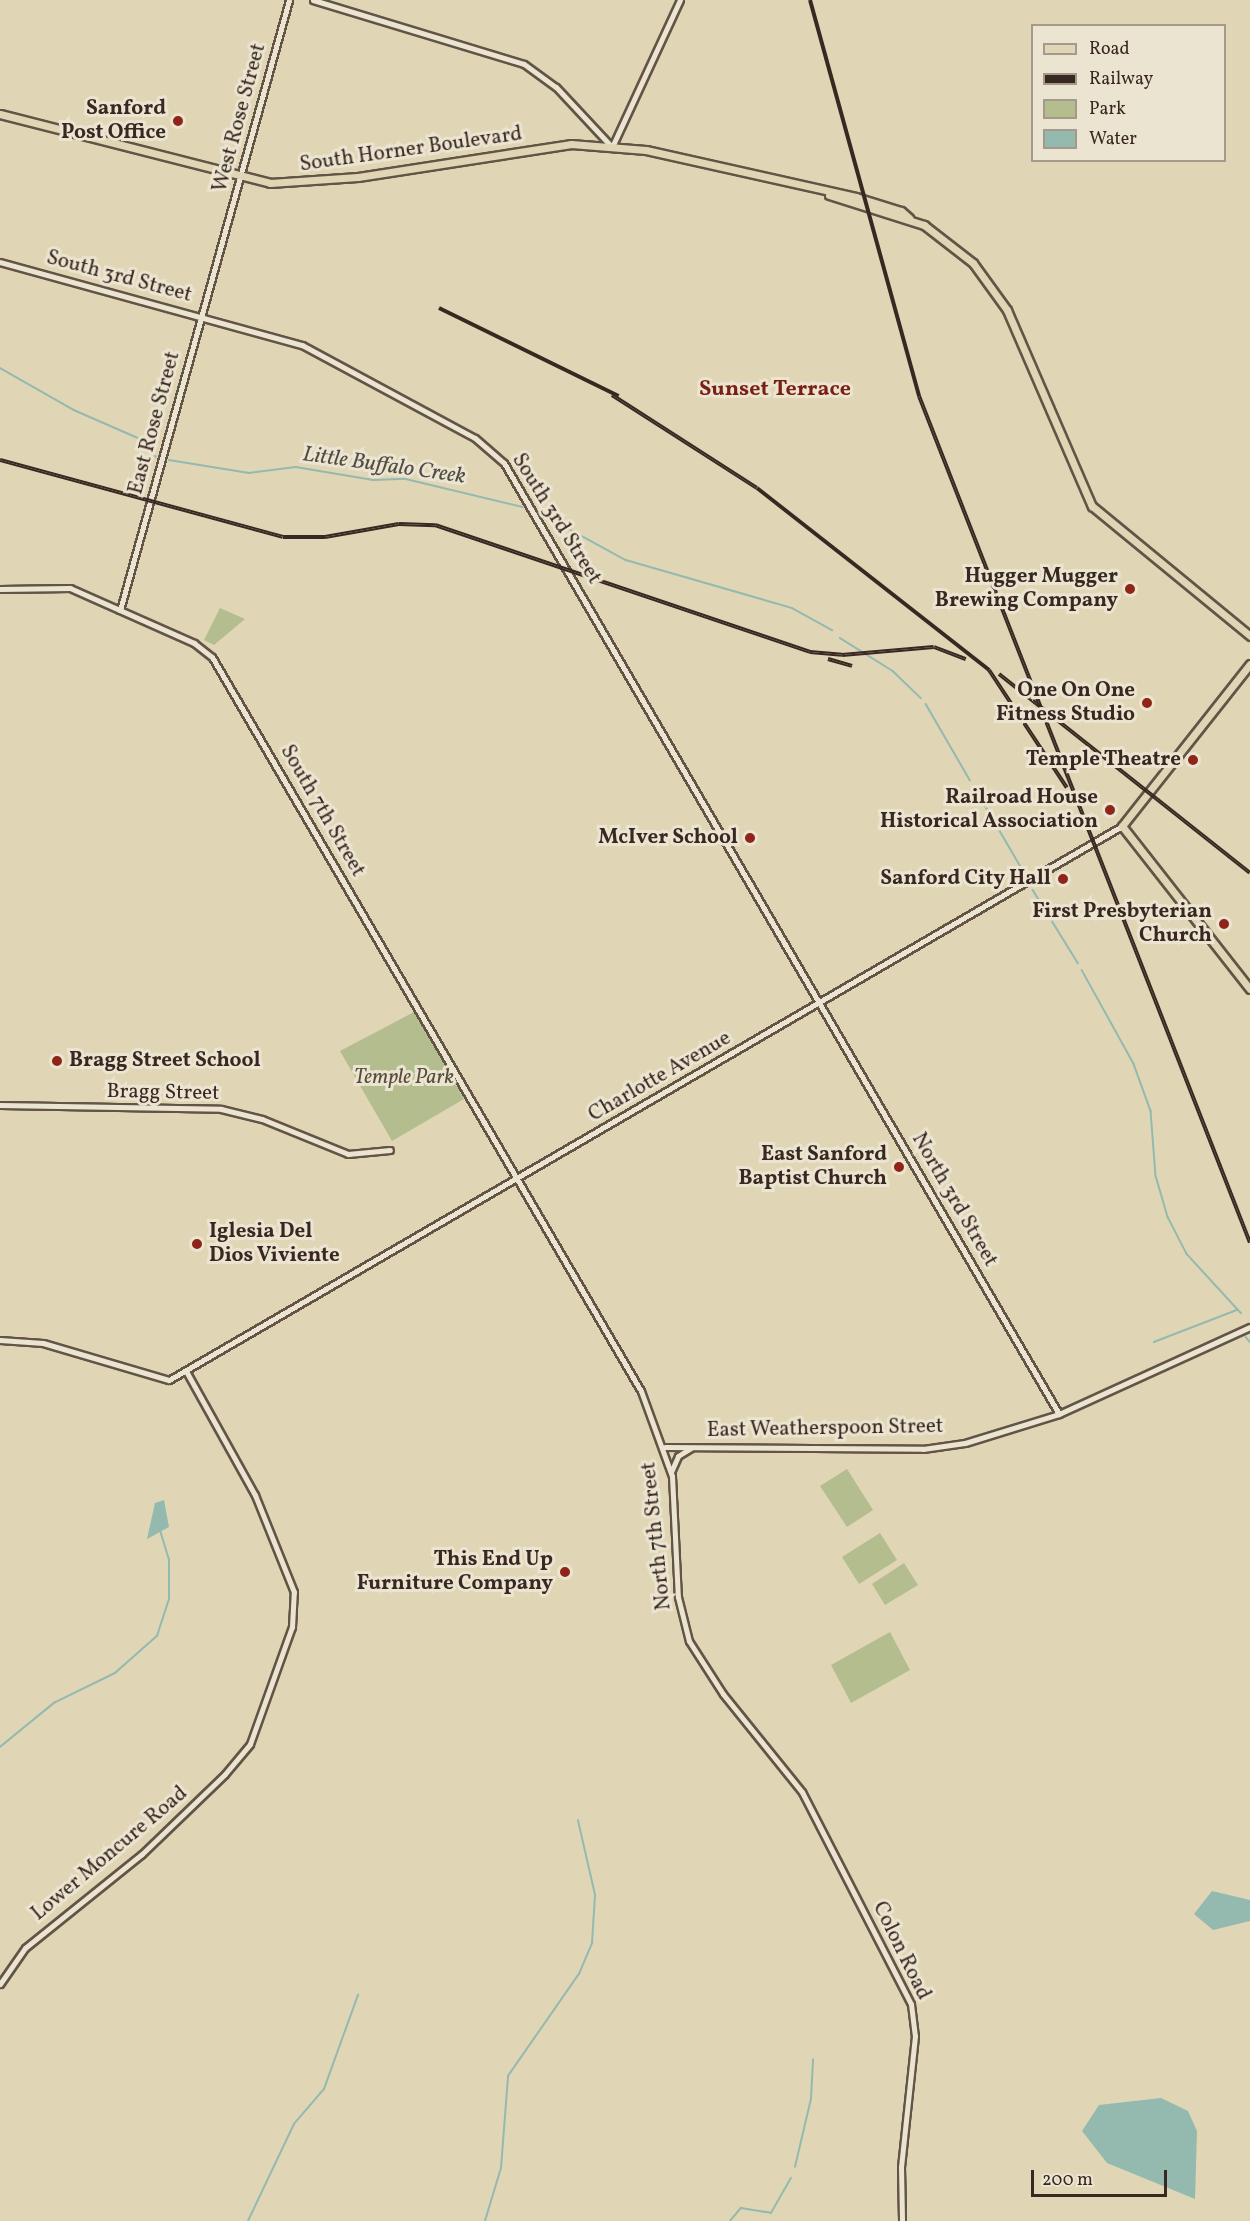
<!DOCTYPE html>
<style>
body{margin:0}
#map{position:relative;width:1250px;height:2221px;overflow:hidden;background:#e0d6b6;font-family:Vollkorn,serif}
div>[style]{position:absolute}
.green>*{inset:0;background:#b3bd8d}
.water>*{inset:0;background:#94b9af}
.stream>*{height:1.5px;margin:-0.75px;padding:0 0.75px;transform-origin:0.75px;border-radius:0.75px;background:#94b9af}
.roads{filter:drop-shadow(2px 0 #635446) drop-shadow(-2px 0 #635446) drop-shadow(0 2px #635446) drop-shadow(0 -2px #635446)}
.tertiary>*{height:5px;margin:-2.5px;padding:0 2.5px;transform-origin:2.5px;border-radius:2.5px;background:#ebe4d0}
.primary>*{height:7px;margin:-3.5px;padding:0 3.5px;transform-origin:3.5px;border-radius:3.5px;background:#e0d6b6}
.rail>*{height:4px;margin-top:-2px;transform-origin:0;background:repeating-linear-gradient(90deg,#ebe4d0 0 4.5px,#392821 0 9px);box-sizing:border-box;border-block:2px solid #392821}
.dots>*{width:16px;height:16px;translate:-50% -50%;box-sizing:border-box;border:3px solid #ebe4d0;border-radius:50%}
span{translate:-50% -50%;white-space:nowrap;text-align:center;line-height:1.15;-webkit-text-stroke:6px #ebe4d0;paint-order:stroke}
.poi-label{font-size:21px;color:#392821;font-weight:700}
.right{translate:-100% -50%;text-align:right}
.left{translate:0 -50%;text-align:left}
.street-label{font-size:21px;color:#392821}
.park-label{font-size:21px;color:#584d3c;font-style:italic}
.neighbourhood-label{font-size:22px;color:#7a1f14;font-weight:700}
.water-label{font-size:22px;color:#504c44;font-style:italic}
.legend{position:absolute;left:1031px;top:24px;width:195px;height:138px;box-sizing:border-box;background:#ebe4d0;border:2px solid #a4998a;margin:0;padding:8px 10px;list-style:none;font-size:18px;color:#392821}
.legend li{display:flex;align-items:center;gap:12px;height:30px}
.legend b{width:30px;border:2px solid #a4998a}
.scale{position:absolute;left:1031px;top:2170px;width:136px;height:27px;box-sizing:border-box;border:3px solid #392821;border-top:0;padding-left:8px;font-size:18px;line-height:21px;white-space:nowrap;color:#392821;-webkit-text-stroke:4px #ebe4d0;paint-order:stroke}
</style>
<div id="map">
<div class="green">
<div style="clip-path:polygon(220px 608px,245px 619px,214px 645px,204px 640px)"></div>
<div style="clip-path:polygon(414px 1012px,464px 1099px,392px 1141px,340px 1051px)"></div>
<div style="clip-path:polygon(847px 1469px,873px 1510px,847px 1527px,820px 1486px)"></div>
<div style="clip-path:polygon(880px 1533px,897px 1560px,859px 1584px,842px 1557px)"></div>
<div style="clip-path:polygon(904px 1563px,918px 1585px,885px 1605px,872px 1584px)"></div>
<div style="clip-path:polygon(890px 1632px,910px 1670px,851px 1703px,831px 1665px)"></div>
</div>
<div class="water">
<div style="clip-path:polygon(164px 1500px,169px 1527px,147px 1539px,155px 1503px)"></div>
<div style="clip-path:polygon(1212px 1891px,1250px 1900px,1250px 1921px,1213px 1930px,1194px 1914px)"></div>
<div style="clip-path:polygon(1161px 2098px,1188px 2111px,1197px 2131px,1195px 2199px,1107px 2163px,1082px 2131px,1099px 2105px)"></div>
</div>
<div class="stream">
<div style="left:0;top:368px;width:85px;rotate:29.6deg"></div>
<div style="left:74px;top:410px;width:77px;rotate:23.6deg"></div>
<div style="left:145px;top:441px;width:19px;rotate:55deg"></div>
<div style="left:169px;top:460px;width:81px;rotate:9.2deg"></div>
<div style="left:249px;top:473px;width:47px;rotate:-7.3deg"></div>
<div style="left:296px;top:467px;width:78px;rotate:9.6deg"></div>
<div style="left:373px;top:480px;width:33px;rotate:-2deg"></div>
<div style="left:406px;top:479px;width:120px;rotate:13.5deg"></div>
<div style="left:547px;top:517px;width:90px;rotate:28.6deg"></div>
<div style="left:626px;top:560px;width:173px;rotate:16.1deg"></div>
<div style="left:792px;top:608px;width:46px;rotate:28.8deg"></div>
<div style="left:840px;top:638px;width:62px;rotate:31.9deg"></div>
<div style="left:893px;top:671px;width:39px;rotate:44deg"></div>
<div style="left:926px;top:704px;width:88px;rotate:59.9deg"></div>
<div style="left:979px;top:795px;width:89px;rotate:59.7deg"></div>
<div style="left:1033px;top:890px;width:86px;rotate:58.3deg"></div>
<div style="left:1082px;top:970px;width:107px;rotate:61deg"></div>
<div style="left:1134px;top:1064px;width:50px;rotate:70.1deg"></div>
<div style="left:1151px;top:1111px;width:65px;rotate:85.6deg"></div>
<div style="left:1156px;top:1176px;width:43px;rotate:73.7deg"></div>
<div style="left:1168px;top:1217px;width:42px;rotate:62.8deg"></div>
<div style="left:1187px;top:1254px;width:80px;rotate:47.5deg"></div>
<div style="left:1246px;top:1337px;width:6px;rotate:51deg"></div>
<div style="left:1154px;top:1342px;width:89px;rotate:-21.1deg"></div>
<div style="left:0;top:1747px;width:70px;rotate:-39.2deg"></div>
<div style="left:54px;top:1703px;width:68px;rotate:-26.2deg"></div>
<div style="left:115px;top:1673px;width:56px;rotate:-41.4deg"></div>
<div style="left:157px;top:1636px;width:39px;rotate:-72deg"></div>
<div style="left:169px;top:1599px;width:39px;rotate:-90deg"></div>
<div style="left:169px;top:1560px;width:31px;rotate:-107deg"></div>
<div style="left:795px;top:2167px;width:70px;rotate:-76.8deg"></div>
<div style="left:811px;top:2099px;width:39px;rotate:-87deg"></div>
<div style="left:248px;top:2221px;width:107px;rotate:-64.6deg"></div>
<div style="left:294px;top:2124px;width:46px;rotate:-49.4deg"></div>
<div style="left:324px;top:2089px;width:100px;rotate:-70.1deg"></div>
<div style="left:485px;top:2221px;width:55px;rotate:-73.2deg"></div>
<div style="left:501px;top:2168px;width:92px;rotate:-85.6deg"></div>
<div style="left:508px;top:2076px;width:124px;rotate:-55.2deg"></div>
<div style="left:579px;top:1974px;width:34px;rotate:-67deg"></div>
<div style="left:592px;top:1943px;width:48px;rotate:-86.4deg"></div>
<div style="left:595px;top:1895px;width:76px;rotate:-102.9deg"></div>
<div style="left:730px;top:2221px;width:17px;rotate:-50deg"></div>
<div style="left:741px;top:2208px;width:30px;rotate:9deg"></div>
<div style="left:771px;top:2213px;width:40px;rotate:-60.3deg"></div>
</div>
<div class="roads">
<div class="tertiary">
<div style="left:313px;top:0;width:220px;rotate:16.9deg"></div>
<div style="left:524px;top:64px;width:39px;rotate:36deg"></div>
<div style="left:556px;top:87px;width:82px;rotate:47deg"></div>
<div style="left:612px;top:147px;width:162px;rotate:-65.2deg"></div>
<div style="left:0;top:262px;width:313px;rotate:15.4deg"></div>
<div style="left:302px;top:345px;width:196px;rotate:28.3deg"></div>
<div style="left:475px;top:438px;width:38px;rotate:41deg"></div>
<div style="left:504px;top:463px;width:1101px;rotate:59.73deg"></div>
<div style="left:0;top:589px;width:70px;rotate:-0.8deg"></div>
<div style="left:70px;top:588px;width:136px;rotate:23.9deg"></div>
<div style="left:194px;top:643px;width:23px;rotate:38deg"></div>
<div style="left:212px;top:657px;width:850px;rotate:59.7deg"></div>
<div style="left:641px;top:1391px;width:90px;rotate:70deg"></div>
<div style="left:672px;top:1476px;width:121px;rotate:87.2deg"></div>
<div style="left:678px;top:1597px;width:45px;rotate:76deg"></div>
<div style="left:689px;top:1641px;width:63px;rotate:57.3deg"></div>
<div style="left:723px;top:1694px;width:126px;rotate:51.1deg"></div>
<div style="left:802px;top:1792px;width:238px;rotate:62.8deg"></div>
<div style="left:911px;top:2004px;width:32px;rotate:83deg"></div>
<div style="left:915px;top:2036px;width:132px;rotate:96.1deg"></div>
<div style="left:901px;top:2167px;width:54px;rotate:88.9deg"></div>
<div style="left:120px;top:610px;width:633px;rotate:-74.51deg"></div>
<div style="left:0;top:1105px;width:221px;rotate:1deg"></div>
<div style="left:221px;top:1109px;width:42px;rotate:13.7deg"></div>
<div style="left:262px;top:1119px;width:93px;rotate:22.1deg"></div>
<div style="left:348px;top:1154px;width:42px;rotate:-5.4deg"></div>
<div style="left:0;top:1340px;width:43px;rotate:4deg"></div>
<div style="left:43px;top:1343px;width:131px;rotate:16.4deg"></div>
<div style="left:169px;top:1380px;width:1102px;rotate:-30.17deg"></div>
<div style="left:665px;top:1447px;width:258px;rotate:0.4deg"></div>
<div style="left:923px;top:1449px;width:42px;rotate:-8.1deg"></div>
<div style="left:965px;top:1443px;width:98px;rotate:-17.1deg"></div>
<div style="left:1059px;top:1414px;width:210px;rotate:-24.5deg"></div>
<div style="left:671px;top:1472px;width:17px;rotate:-66deg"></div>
<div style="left:678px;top:1456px;width:15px;rotate:-32deg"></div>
<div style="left:0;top:1984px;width:44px;rotate:-55.2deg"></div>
<div style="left:25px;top:1948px;width:150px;rotate:-38.8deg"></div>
<div style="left:142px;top:1854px;width:115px;rotate:-43.9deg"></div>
<div style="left:225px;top:1774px;width:39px;rotate:-50deg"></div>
<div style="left:250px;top:1744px;width:124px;rotate:-70.3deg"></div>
<div style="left:292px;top:1627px;width:35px;rotate:-87deg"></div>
<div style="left:294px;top:1592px;width:105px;rotate:-111.9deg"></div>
<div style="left:255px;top:1495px;width:142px;rotate:-119.1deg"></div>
</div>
<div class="primary">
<div style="left:0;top:114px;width:279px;rotate:14.3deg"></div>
<div style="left:270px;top:183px;width:88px;rotate:-3.9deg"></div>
<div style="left:358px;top:177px;width:216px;rotate:-8.8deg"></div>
<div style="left:571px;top:144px;width:75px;rotate:4.6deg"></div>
<div style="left:646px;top:150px;width:215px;rotate:12.6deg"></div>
<div style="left:856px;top:197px;width:47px;rotate:17.3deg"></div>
<div style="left:901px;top:211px;width:11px;rotate:41deg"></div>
<div style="left:829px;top:195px;width:100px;rotate:17.5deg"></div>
<div style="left:924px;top:225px;width:62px;rotate:37.8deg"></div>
<div style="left:973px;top:263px;width:58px;rotate:54.1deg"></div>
<div style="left:1007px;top:310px;width:214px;rotate:66.6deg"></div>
<div style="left:1092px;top:506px;width:205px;rotate:39.4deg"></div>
<div style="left:1250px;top:664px;width:206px;rotate:128.3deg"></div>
<div style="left:1122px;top:826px;width:207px;rotate:51.9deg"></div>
</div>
</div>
<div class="rail">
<div style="left:810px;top:0;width:411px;rotate:74.6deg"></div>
<div style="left:919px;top:396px;width:909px;rotate:68.65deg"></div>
<div style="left:439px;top:308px;width:200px;rotate:26.1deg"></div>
<div style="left:612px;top:395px;width:172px;rotate:32.7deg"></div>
<div style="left:757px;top:488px;width:295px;rotate:38.1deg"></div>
<div style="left:989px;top:670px;width:141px;rotate:56.5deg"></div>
<div style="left:0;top:460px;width:293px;rotate:15.2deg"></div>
<div style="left:283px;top:537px;width:42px"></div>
<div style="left:325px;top:537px;width:75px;rotate:-10deg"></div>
<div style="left:399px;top:524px;width:36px;rotate:2deg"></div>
<div style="left:435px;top:525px;width:396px;rotate:18.7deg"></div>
<div style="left:810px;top:652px;width:32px;rotate:5deg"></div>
<div style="left:842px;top:655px;width:92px;rotate:-5deg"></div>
<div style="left:934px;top:647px;width:34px;rotate:21deg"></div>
<div style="left:828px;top:659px;width:25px;rotate:16deg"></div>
<div style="left:999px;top:674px;width:320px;rotate:38.4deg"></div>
</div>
<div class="dots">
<div style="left:178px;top:121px;background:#8f2418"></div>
<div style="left:1130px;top:589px;background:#8f2418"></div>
<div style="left:1147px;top:703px;background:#8f2418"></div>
<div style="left:1193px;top:760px;background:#8f2418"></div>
<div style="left:1110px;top:810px;background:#8f2418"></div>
<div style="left:750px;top:838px;background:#8f2418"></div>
<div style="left:1063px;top:879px;background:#8f2418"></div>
<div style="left:1224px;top:924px;background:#8f2418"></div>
<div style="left:57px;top:1061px;background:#8f2418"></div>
<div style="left:899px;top:1167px;background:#8f2418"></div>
<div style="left:197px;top:1244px;background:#8f2418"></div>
<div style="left:565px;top:1572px;background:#8f2418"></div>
</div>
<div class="poi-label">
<span class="right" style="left:166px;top:121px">Sanford<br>Post Office</span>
<span class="right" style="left:1118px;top:589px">Hugger Mugger<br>Brewing Company</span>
<span class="right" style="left:1135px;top:703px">One On One<br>Fitness Studio</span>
<span class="right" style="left:1181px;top:760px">Temple Theatre</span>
<span class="right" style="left:1098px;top:810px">Railroad House<br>Historical Association</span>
<span class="right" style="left:738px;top:838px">McIver School</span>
<span class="right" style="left:1051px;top:879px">Sanford City Hall</span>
<span class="right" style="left:1212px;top:924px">First Presbyterian<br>Church</span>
<span class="left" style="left:69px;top:1061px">Bragg Street School</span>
<span class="right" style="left:887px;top:1167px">East Sanford<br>Baptist Church</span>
<span class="left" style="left:209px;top:1244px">Iglesia Del<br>Dios Viviente</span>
<span class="right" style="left:553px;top:1572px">This End Up<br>Furniture Company</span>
</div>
<div class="street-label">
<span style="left:240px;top:118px;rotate:-75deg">West Rose Street</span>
<span style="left:411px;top:150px;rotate:-8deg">South Horner Boulevard</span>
<span style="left:119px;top:277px;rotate:15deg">South 3rd Street</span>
<span style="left:155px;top:423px;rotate:-75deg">East Rose Street</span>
<span style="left:556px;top:519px;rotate:58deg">South 3rd Street</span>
<span style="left:322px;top:811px;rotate:60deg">South 7th Street</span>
<span style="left:660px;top:1077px;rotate:-30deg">Charlotte Avenue</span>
<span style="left:163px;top:1093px;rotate:1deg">Bragg Street</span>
<span style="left:954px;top:1200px;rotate:60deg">North 3rd Street</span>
<span style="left:825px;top:1429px;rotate:-1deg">East Weatherspoon Street</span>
<span style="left:657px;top:1536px;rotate:-96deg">North 7th Street</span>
<span style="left:110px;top:1854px;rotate:-40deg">Lower Moncure Road</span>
<span style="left:901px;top:1951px;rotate:64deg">Colon Road</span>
</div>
<div class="park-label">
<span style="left:404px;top:1078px">Temple Park</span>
</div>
<div class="neighbourhood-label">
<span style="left:775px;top:390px">Sunset Terrace</span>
</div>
<div class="water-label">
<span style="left:384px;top:466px;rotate:8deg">Little Buffalo Creek</span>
</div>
<ul class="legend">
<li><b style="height:8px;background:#e0d6b6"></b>Road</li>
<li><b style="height:8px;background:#392821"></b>Railway</li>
<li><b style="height:16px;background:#b3bd8d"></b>Park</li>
<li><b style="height:16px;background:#94b9af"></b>Water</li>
</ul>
<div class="scale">200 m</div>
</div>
